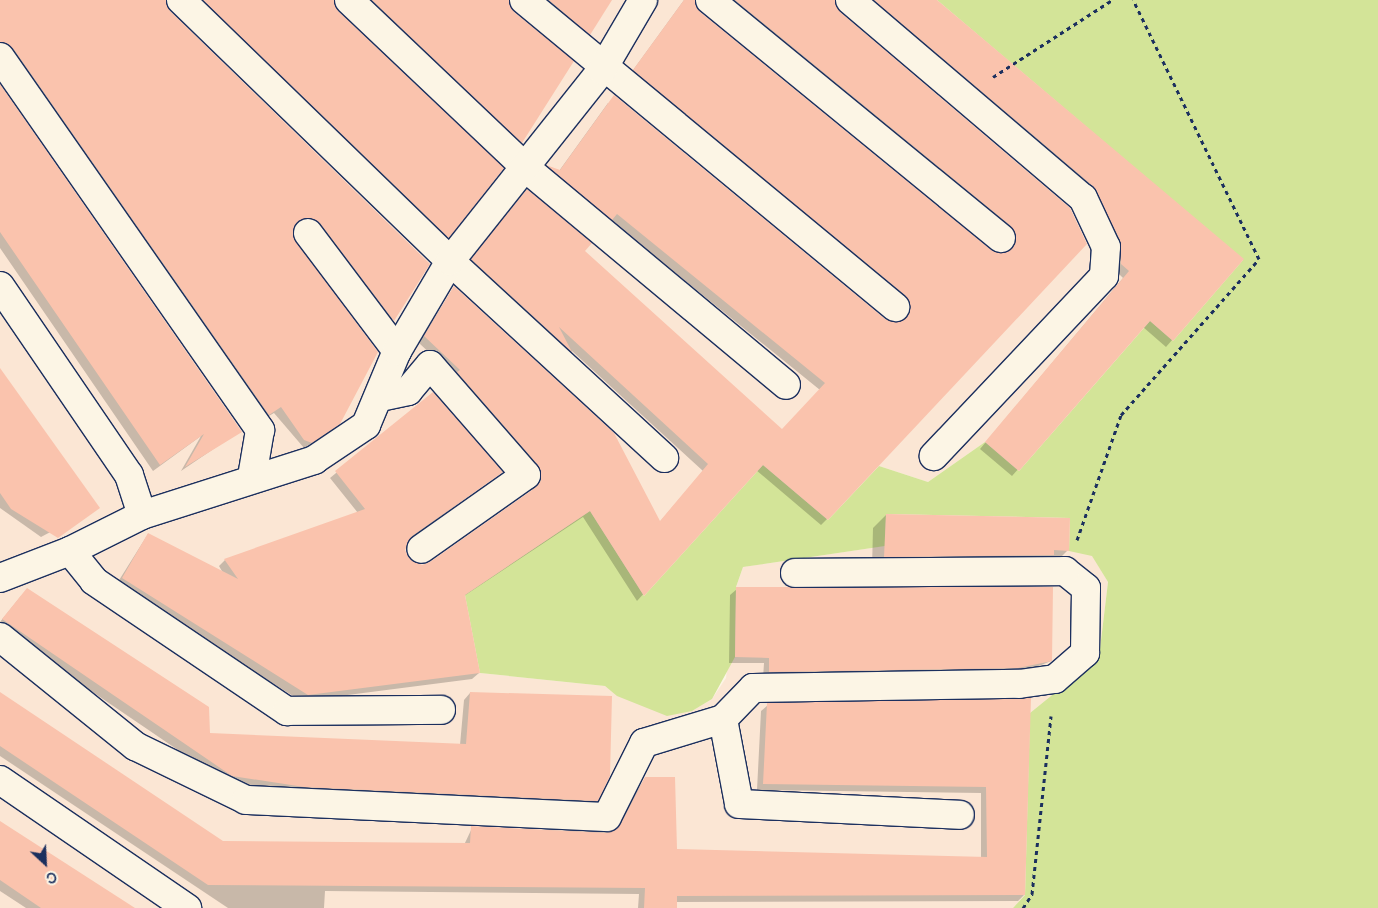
<!DOCTYPE html>
<meta charset="utf-8">
<style>
body{margin:0}
#map{position:relative;width:1378px;height:908px;overflow:hidden;background:#fcf5e5;font-family:"Balsamiq Sans",sans-serif}
div>[style]{position:absolute}
.built>*{inset:0;background:#fbe6d4}
.green>*{inset:0;background:#d3e498}
.shadow>*{inset:0;background:#0003}
.building>*{inset:0;background:#fac3ad}
.path>*{height:3px;margin-top:-1.5px;transform-origin:0;background:repeating-linear-gradient(90deg,#1b2f5e 0 4px,transparent 0 8px)}
.roads{filter:drop-shadow(1px 0 #1b2f5e) drop-shadow(-1px 0 #1b2f5e) drop-shadow(0 1px #1b2f5e) drop-shadow(0 -1px #1b2f5e)}
.minor>*{height:28px;margin:-14px;padding:0 14px;transform-origin:14px;border-radius:14px;background:#fcf5e5}
span{translate:-50% -50%;white-space:nowrap;text-align:center;line-height:1.15;-webkit-text-stroke:4px #fcf5e5;paint-order:stroke}
.north{position:absolute;left:20px;top:838px;width:50px;height:50px;-webkit-text-stroke:4px #fcf5e5;paint-order:stroke;rotate:155deg;font-size:14px;font-weight:700;line-height:20px;text-align:center;color:#1b2f5e}
.north::after{content:'';display:block;margin:auto;width:18px;height:22px;background:#1b2f5e;clip-path:polygon(50% 0,100% 100%,50% 72%,0 100%)}
</style>
<div id="map">
<div class="built">
<div style="clip-path:polygon(0 0,937px 0,1244px 259px,1173px 341px,1149px 321px,1019px 471px,985px 442px,928px 482px,879px 466px,828px 520px,763px 465px,644px 596px,480px 673px,605px 686px,618px 696px,692px 711px,712px 699px,726px 678px,736px 587px,743px 567px,884px 546px,886px 514px,1070px 518px,1108px 582px,1099px 657px,1030px 713px,1025px 895px,1013px 908px,0 908px)"></div>
</div>
<div class="green">
<div style="clip-path:polygon(937px 0,1378px 0,1378px 908px,1013px 908px,1025px 895px,1030px 713px,1099px 657px,1108px 582px,1092px 556px,1069px 551px,1070px 518px,886px 514px,885px 546px,743px 567px,736px 587px,735px 657px,712px 699px,692px 711px,667px 716px,617px 696px,605px 686px,480px 673px,465px 595px,590px 511px,644px 596px,763px 465px,828px 520px,879px 466px,928px 482px,985px 442px,1019px 471px,1150px 321px,1173px 341px,1243px 260px)"></div>
</div>
<div class="shadow">
<div style="clip-path:polygon(0 0,166px 0,169px 12px,429px 264px,387px 327px,314px 229px,298px 223px,293px 228px,339px 423px,332px 430px,304px 448px,274px 413px,262px 420px,0 51px)"></div>
<div style="clip-path:polygon(191px 0,334px 0,337px 12px,502px 169px,441px 243px)"></div>
<div style="clip-path:polygon(359px 0,508px 0,521px 142px,515px 148px)"></div>
<div style="clip-path:polygon(535px 0,611px 0,583px 40px)"></div>
<div style="clip-path:polygon(684px 0,695px 0,699px 13px,991px 251px,1006px 254px,1011px 248px,1005px 232px,721px 0,834px 0,839px 13px,1069px 208px,827px 519px,821px 525px,756px 470px,637px 601px,583px 517px,464px 596px,479px 673px,472px 679px,301px 701px,116px 585px,148px 534px,223px 573px,219px 566px,225px 560px,358px 513px,330px 478px,432px 394px,501px 472px,410px 539px,404px 550px,408px 559px,422px 566px,431px 563px,532px 491px,532px 471px,454px 376px,419px 343px,454px 287px,659px 523px,703px 471px,572px 351px,565px 358px,466px 266px,521px 197px,781px 431px,820px 390px,610px 220px,605px 225px,541px 172px,547px 166px,559px 171px,608px 103px,884px 320px,902px 322px,904px 309px,628px 77px)"></div>
<div style="clip-path:polygon(861px 0,935px 0,1242px 260px,1166px 347px,1143px 327px,1012px 476px,980px 449px,1123px 278px,1115px 270px,1114px 247px)"></div>
<div style="clip-path:polygon(0 87px,240px 431px,181px 471px,201px 436px,153px 471px,0 248px)"></div>
<div style="clip-path:polygon(0 370px,90px 511px,41px 537px,0 508px)"></div>
<div style="clip-path:polygon(886px 515px,1068px 550px,1055px 563px,872px 569px,873px 528px)"></div>
<div style="clip-path:polygon(737px 589px,1051px 661px,1024px 672px,763px 678px,764px 663px,729px 663px,730px 595px)"></div>
<div style="clip-path:polygon(21px 596px,209px 734px,460px 745px,464px 700px,470px 693px,596px 800px,590px 807px,297px 793px,225px 782px,0 629px,0 622px)"></div>
<div style="clip-path:polygon(0 694px,223px 842px,464px 845px,472px 828px,612px 832px,645px 778px,676px 850px,981px 858px,981px 793px,757px 790px,761px 711px,768px 705px,1029px 699px,1024px 895px,1018px 901px,676px 902px,676px 908px,638px 908px,639px 894px,325px 891px,324px 908px,228px 908px,0 756px)"></div>
<div style="clip-path:polygon(0 823px,133px 908px,26px 908px,0 891px)"></div>
</div>
<div class="building">
<div style="clip-path:polygon(0 0,166px 0,170px 11px,430px 264px,394px 321px,320px 223px,306px 218px,294px 226px,296px 242px,378px 352px,340px 424px,312px 443px,304px 440px,281px 407px,269px 415px,13px 48px,0 42px)"></div>
<div style="clip-path:polygon(203px 0,334px 0,338px 11px,504px 168px,449px 238px)"></div>
<div style="clip-path:polygon(372px 0,509px 0,514px 12px,574px 61px,522px 143px)"></div>
<div style="clip-path:polygon(549px 0,612px 0,590px 35px)"></div>
<div style="clip-path:polygon(684px 0,695px 0,700px 12px,991px 250px,1007px 252px,1016px 240px,1011px 226px,735px 0,835px 0,840px 12px,1070px 208px,1087px 244px,828px 520px,763px 465px,644px 596px,590px 511px,465px 595px,480px 673px,308px 695px,122px 578px,148px 533px,238px 579px,224px 559px,365px 509px,335px 471px,433px 392px,503px 472px,412px 536px,405px 550px,409px 558px,422px 565px,430px 562px,535px 488px,541px 481px,538px 465px,457px 372px,460px 370px,424px 336px,454px 286px,614px 433px,660px 521px,708px 464px,559px 327px,572px 352px,471px 259px,527px 189px,592px 243px,585px 251px,782px 429px,825px 383px,617px 214px,612px 220px,546px 165px,560px 170px,614px 95px,885px 319px,893px 322px,907px 317px,910px 309px,905px 295px,633px 70px)"></div>
<div style="clip-path:polygon(874px 0,937px 0,1244px 259px,1173px 341px,1150px 321px,1019px 471px,985px 442px,1129px 271px,1121px 264px,1120px 240px,1093px 186px)"></div>
<div style="clip-path:polygon(0 84px,242px 432px,185px 467px,204px 434px,160px 465px,0 232px)"></div>
<div style="clip-path:polygon(0 368px,100px 508px,58px 538px,11px 509px,0 493px)"></div>
<div style="clip-path:polygon(886px 514px,1070px 518px,1069px 551px,1054px 550px,1054px 555px,884px 557px)"></div>
<div style="clip-path:polygon(736px 587px,1053px 587px,1052px 661px,1018px 668px,769px 672px,769px 658px,735px 657px)"></div>
<div style="clip-path:polygon(27px 588px,209px 707px,210px 733px,466px 744px,470px 692px,612px 696px,610px 776px,598px 801px,304px 787px,232px 776px,2px 619px)"></div>
<div style="clip-path:polygon(0 692px,223px 841px,470px 843px,471px 826px,607px 833px,621px 824px,645px 777px,675px 777px,677px 849px,987px 857px,986px 787px,763px 784px,767px 703px,1031px 698px,1025px 895px,677px 896px,677px 908px,644px 908px,645px 888px,208px 885px,0 746px)"></div>
<div style="clip-path:polygon(0 821px,135px 908px,41px 908px,0 880px)"></div>
</div>
<div class="path">
<div style="left:993px;top:77px;width:142px;rotate:-32.9deg"></div>
<div style="left:1077px;top:540px;width:133px;rotate:-70.6deg"></div>
<div style="left:1121px;top:415px;width:208px;rotate:-48.5deg"></div>
<div style="left:1259px;top:259px;width:288px;rotate:-115.9deg"></div>
<div style="left:1023px;top:908px;width:17px;rotate:-57deg"></div>
<div style="left:1032px;top:894px;width:179px;rotate:-83.9deg"></div>
</div>
<div class="roads">
<div class="minor">
<div style="left:181px;top:0;width:375px;rotate:44.1deg"></div>
<div style="left:450px;top:261px;width:291px;rotate:42.6deg"></div>
<div style="left:349px;top:0;width:245px;rotate:43.5deg"></div>
<div style="left:527px;top:169px;width:337px;rotate:39.8deg"></div>
<div style="left:524px;top:0;width:482px;rotate:39.6deg"></div>
<div style="left:710px;top:0;width:376px;rotate:39.3deg"></div>
<div style="left:850px;top:0;width:306px;rotate:40.4deg"></div>
<div style="left:1083px;top:198px;width:54px;rotate:64.9deg"></div>
<div style="left:1106px;top:247px;width:29px;rotate:94deg"></div>
<div style="left:1104px;top:276px;width:248px;rotate:133.4deg"></div>
<div style="left:0;top:57px;width:455px;rotate:55.1deg"></div>
<div style="left:260px;top:430px;width:48px;rotate:99.7deg"></div>
<div style="left:308px;top:233px;width:148px;rotate:53deg"></div>
<div style="left:0;top:286px;width:229px;rotate:55.7deg"></div>
<div style="left:129px;top:475px;width:42px;rotate:72deg"></div>
<div style="left:380px;top:397px;width:29px;rotate:-12deg"></div>
<div style="left:408px;top:391px;width:34px;rotate:-50deg"></div>
<div style="left:430px;top:365px;width:146px;rotate:48.9deg"></div>
<div style="left:526px;top:475px;width:128px;rotate:144.8deg"></div>
<div style="left:70px;top:551px;width:38px;rotate:51deg"></div>
<div style="left:94px;top:581px;width:233px;rotate:34deg"></div>
<div style="left:287px;top:711px;width:154px;rotate:-0.4deg"></div>
<div style="left:0;top:578px;width:75px;rotate:-21.1deg"></div>
<div style="left:70px;top:551px;width:80px;rotate:-26.6deg"></div>
<div style="left:142px;top:515px;width:181px;rotate:-17.7deg"></div>
<div style="left:314px;top:460px;width:63px;rotate:-33.9deg"></div>
<div style="left:366px;top:425px;width:80px;rotate:-67.3deg"></div>
<div style="left:397px;top:351px;width:104px;rotate:-59.5deg"></div>
<div style="left:450px;top:261px;width:244px;rotate:-51.5deg"></div>
<div style="left:602px;top:70px;width:81px;rotate:-59.6deg"></div>
<div style="left:0;top:637px;width:174px;rotate:38.9deg"></div>
<div style="left:135px;top:746px;width:123px;rotate:25.9deg"></div>
<div style="left:246px;top:800px;width:361px;rotate:2.7deg"></div>
<div style="left:607px;top:817px;width:83px;rotate:-63.4deg"></div>
<div style="left:644px;top:743px;width:83px;rotate:-16.9deg"></div>
<div style="left:723px;top:719px;width:86px;rotate:79.3deg"></div>
<div style="left:739px;top:804px;width:221px;rotate:2.8deg"></div>
<div style="left:723px;top:719px;width:43px;rotate:-45.9deg"></div>
<div style="left:753px;top:688px;width:266px;rotate:-0.9deg"></div>
<div style="left:1019px;top:684px;width:36px;rotate:-8deg"></div>
<div style="left:1055px;top:679px;width:40px;rotate:-41deg"></div>
<div style="left:1085px;top:653px;width:65px;rotate:-89.1deg"></div>
<div style="left:1086px;top:588px;width:27px;rotate:-141deg"></div>
<div style="left:1065px;top:571px;width:270px;rotate:179.6deg"></div>
<div style="left:0;top:780px;width:227px;rotate:34.4deg"></div>
</div>
</div>
<div class="north">С</div>
</div>
